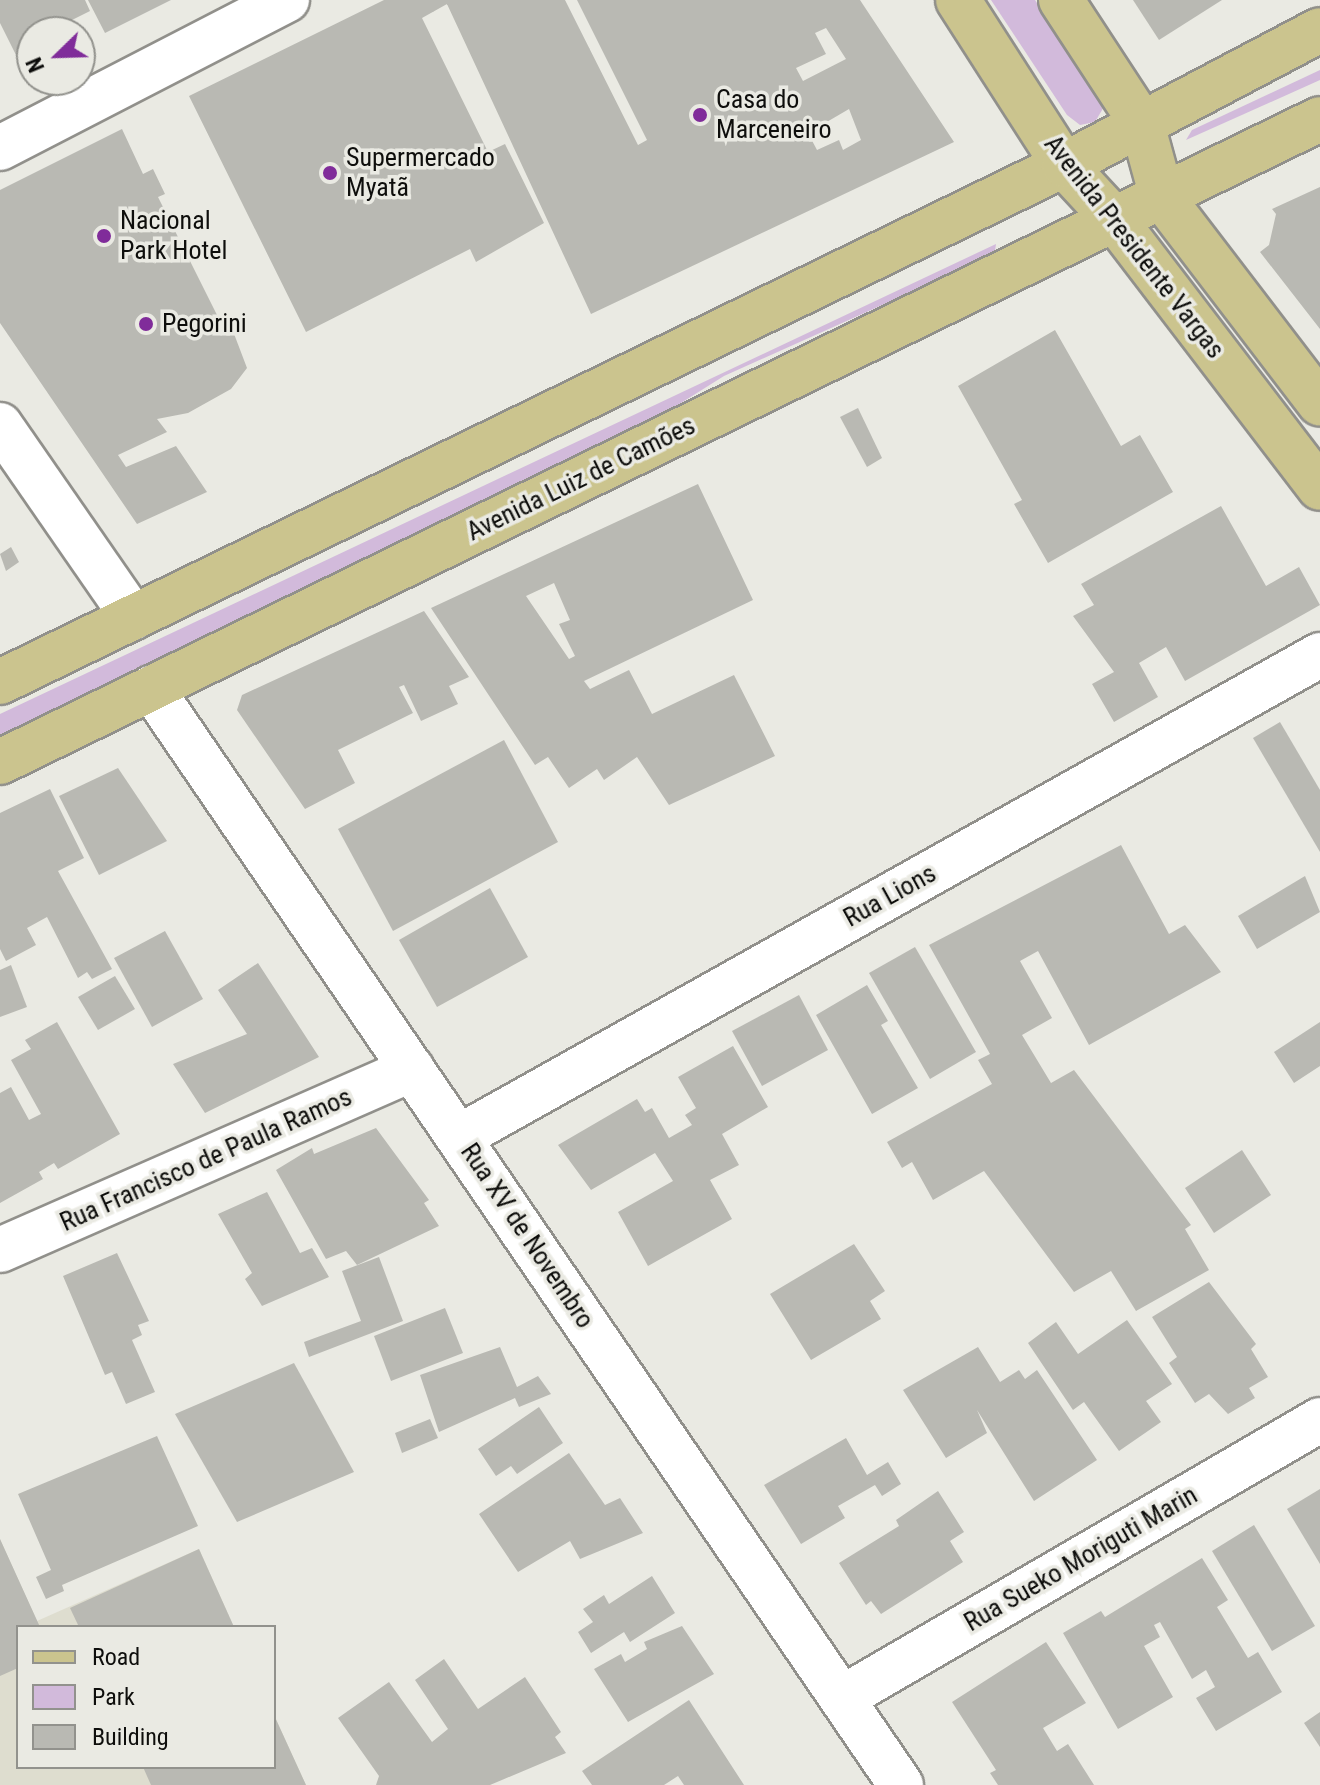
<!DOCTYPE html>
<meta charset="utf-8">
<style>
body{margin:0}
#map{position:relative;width:1320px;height:1785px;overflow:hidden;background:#eaeae3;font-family:"Roboto Condensed",sans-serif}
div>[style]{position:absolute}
.built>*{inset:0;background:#deddcf}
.green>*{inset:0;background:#d2badb}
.building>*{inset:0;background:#b9b9b3}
.roads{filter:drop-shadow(2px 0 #91908b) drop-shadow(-2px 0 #91908b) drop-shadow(0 2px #91908b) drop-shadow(0 -2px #91908b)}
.minor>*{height:44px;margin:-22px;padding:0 22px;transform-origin:22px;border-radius:22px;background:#fff}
.major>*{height:44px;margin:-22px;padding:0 22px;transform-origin:22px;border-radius:22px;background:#cbc48e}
.dots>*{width:22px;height:22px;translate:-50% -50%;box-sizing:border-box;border:4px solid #eaeae3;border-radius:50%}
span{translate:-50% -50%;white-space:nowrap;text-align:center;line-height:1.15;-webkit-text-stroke:7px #eaeae3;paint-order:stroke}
.poi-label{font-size:26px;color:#0e0e0c}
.left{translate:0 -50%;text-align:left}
.street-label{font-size:26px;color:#0e0e0c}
.legend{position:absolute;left:16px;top:1625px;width:260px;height:144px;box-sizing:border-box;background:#eaeae3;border:2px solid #92928d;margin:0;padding:10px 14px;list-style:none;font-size:24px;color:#0e0e0c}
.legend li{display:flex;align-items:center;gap:16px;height:40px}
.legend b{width:40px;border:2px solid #92928d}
.north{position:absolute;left:16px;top:16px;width:80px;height:80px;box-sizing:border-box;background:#eaeae3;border:2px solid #92928d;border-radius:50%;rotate:247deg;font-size:22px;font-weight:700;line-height:32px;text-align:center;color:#0e0e0c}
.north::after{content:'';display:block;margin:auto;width:28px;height:36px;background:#802c9a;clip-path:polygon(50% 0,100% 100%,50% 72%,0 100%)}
</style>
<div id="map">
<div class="built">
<div style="clip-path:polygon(0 1539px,37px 1621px,199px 1549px,234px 1627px,18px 1627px,18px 1767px,274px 1767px,274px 1715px,306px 1785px,0 1785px)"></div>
</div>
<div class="green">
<div style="clip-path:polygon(991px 0,1035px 0,1105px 105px,1095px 122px,1080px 125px,1067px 115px)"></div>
<div style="clip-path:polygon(1320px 70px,1320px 80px,1186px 140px,1192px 130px)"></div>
<div style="clip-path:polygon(996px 244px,995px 251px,960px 270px,724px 376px,657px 418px,0 738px,0 714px)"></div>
</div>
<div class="building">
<div style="clip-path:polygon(0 0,85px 0,90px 11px,64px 24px,68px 32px,32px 32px,32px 52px,18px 59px,0 23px)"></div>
<div style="clip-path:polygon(88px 0,171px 0,105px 33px)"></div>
<div style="clip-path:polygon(evenodd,384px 0,565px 0,638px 145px,647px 140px,577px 0,860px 0,954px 142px,591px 314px,447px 4px,422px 18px,488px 152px,505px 144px,544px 223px,476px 262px,470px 249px,306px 332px,189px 96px,384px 0,826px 28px,846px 59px,803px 81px,796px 68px,826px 54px,815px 33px,826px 28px,384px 0,849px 109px,861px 140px,843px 150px,839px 140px,817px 150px,808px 133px,849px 109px)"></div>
<div style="clip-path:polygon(1133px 0,1222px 0,1159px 40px)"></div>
<div style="clip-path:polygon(122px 129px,143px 174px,153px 169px,165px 194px,158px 197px,221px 323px,228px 318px,247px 368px,231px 389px,188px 413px,157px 419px,167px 432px,118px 455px,126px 467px,176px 446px,207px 492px,137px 524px,0 323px,0 190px)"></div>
<div style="clip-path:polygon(1320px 187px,1320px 329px,1260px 252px,1269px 245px,1276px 214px,1272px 209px)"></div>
<div style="clip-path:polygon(1055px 330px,1121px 446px,1140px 435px,1173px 492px,1048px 563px,1014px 504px,1022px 500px,958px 386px)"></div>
<div style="clip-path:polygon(858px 408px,882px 458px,867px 467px,840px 417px)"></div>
<div style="clip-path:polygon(evenodd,698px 484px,753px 600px,584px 681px,590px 689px,629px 670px,652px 714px,734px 675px,775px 756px,669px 805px,637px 757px,604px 780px,597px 769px,569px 788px,548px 757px,535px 765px,431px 608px,698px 484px,554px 583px,570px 620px,559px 624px,575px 656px,569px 659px,526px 596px,554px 583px)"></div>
<div style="clip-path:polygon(1221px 506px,1266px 586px,1299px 567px,1320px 605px,1185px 681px,1166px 647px,1139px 663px,1158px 697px,1114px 722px,1092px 684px,1114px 672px,1073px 616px,1094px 605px,1081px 584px)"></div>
<div style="clip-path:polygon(11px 547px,19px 562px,6px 571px,0 554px)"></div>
<div style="clip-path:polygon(424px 611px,469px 677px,449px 686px,458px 704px,421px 721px,404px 685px,399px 687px,413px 713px,338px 750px,355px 783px,305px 809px,237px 710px,242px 695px)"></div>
<div style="clip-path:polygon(1280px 722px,1320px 790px,1320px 852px,1253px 738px)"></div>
<div style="clip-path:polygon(504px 740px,558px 842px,393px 931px,338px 829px)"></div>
<div style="clip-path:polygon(118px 768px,167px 841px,99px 875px,59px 796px)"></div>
<div style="clip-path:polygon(50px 789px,84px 858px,58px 871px,112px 969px,92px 979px,87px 972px,78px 978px,47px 917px,27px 928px,36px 945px,6px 961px,0 949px,0 813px)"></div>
<div style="clip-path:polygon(1121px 845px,1169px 934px,1185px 925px,1221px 972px,1089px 1045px,1038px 951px,1020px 961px,1052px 1018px,1022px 1035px,1051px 1083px,1074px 1070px,1191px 1225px,1185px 1229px,1209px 1270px,1136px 1311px,1111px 1271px,1074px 1292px,984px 1171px,933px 1200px,912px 1162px,902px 1168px,887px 1142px,992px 1084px,978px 1060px,990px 1054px,929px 945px)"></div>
<div style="clip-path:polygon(1305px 876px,1320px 912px,1257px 949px,1238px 916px)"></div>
<div style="clip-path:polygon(490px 888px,528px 957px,437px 1007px,399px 940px)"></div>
<div style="clip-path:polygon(165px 931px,203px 999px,152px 1027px,114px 958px)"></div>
<div style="clip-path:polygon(915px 947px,976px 1052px,930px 1079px,869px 973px)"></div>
<div style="clip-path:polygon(258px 963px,319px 1057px,205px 1113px,173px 1064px,247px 1034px,218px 990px)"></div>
<div style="clip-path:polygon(11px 965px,27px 1007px,0 1017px,0 970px)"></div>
<div style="clip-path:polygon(115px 976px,135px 1009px,98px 1030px,78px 997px)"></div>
<div style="clip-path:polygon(867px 985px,888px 1021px,881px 1025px,918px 1088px,872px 1114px,816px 1015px)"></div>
<div style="clip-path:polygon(799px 995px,828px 1050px,762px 1086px,732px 1031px)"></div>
<div style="clip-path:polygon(57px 1022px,120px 1134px,58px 1169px,54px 1163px,39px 1172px,43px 1179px,0 1203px,0 1093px,11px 1087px,29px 1120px,41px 1114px,11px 1060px,31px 1049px,25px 1040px)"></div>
<div style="clip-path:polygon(1320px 1022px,1320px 1066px,1294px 1083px,1274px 1052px)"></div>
<div style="clip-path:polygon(733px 1046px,768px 1107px,722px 1134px,739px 1165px,710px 1180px,732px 1219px,648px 1266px,618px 1212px,673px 1181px,655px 1153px,591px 1190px,558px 1145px,637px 1099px,645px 1112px,652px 1108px,669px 1138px,692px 1125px,685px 1115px,696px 1108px,678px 1077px)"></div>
<div style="clip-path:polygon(376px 1128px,429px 1200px,424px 1203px,439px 1226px,357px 1265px,346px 1251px,326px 1259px,276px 1170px,312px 1148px,314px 1154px)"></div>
<div style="clip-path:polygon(1242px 1150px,1271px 1195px,1214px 1233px,1185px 1188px)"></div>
<div style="clip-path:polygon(267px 1192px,300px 1253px,312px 1248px,329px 1277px,262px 1306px,245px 1279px,252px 1273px,218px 1214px)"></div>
<div style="clip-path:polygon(854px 1244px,885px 1291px,870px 1301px,881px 1319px,811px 1360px,770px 1294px)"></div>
<div style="clip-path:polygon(117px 1253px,149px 1321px,138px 1325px,142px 1335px,132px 1340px,155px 1392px,126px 1404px,112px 1372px,105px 1375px,63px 1276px)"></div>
<div style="clip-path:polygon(379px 1257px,403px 1321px,309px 1357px,304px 1342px,361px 1321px,342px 1271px)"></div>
<div style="clip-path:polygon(1209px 1282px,1256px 1344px,1251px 1349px,1268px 1377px,1249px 1388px,1255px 1398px,1228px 1414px,1209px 1394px,1195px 1403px,1169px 1363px,1177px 1357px,1152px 1317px)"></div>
<div style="clip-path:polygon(445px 1308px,463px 1353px,391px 1381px,374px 1336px)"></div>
<div style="clip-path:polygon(1127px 1320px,1172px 1384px,1146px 1401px,1161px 1422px,1119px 1451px,1084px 1402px,1073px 1410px,1028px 1343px,1056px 1322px,1078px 1354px)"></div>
<div style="clip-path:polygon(500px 1347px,517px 1387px,538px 1376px,551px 1394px,519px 1407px,515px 1398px,439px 1432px,420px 1375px)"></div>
<div style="clip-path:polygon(978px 1347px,1000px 1382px,1019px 1370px,1025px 1379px,1037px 1370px,1097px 1460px,1034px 1501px,977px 1410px,987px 1433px,946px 1458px,903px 1390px)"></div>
<div style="clip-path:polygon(294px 1363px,354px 1472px,237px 1522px,175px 1414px)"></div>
<div style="clip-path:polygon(539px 1407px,563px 1443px,517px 1474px,511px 1466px,496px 1476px,478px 1449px)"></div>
<div style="clip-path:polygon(430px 1419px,438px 1438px,402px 1453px,395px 1433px)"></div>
<div style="clip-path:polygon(157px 1436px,198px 1526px,62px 1585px,64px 1591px,46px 1599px,36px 1577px,51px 1570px,18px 1494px)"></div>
<div style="clip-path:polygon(846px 1438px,867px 1475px,888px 1462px,901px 1484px,882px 1496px,875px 1485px,838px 1506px,845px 1518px,801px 1544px,764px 1485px)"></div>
<div style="clip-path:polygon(569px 1453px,605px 1505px,620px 1498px,643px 1533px,580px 1559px,570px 1541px,518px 1572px,479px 1514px)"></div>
<div style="clip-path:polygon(1320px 1489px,1320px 1564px,1287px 1509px)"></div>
<div style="clip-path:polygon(938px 1491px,964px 1532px,950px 1541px,963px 1562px,881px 1614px,871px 1601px,866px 1605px,839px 1563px,899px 1526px,896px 1520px)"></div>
<div style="clip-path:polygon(1254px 1525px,1315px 1626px,1272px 1651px,1212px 1551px)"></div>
<div style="clip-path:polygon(0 1539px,40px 1627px,18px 1627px,18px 1668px,0 1676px)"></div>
<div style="clip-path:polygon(199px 1549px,234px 1627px,79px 1627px,70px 1608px)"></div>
<div style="clip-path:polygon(1202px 1558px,1228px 1600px,1217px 1607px,1248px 1658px,1258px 1652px,1282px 1692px,1216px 1731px,1196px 1698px,1215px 1687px,1206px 1670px,1192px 1679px,1160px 1622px,1154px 1625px,1160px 1637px,1144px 1646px,1173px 1697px,1118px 1729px,1063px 1633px,1101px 1611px,1105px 1617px)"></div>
<div style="clip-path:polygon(652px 1576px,675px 1613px,630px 1642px,624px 1632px,591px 1653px,578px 1632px,593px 1622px,583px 1609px,604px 1595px,609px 1604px)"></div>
<div style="clip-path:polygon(682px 1626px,714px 1674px,628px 1722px,594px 1669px,621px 1654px,625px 1662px,647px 1649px,644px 1642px)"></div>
<div style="clip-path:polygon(1046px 1642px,1086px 1703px,1043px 1728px,1057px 1751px,1068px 1744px,1094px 1785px,998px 1785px,990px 1773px,996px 1770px,952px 1702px)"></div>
<div style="clip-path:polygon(444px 1659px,478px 1709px,525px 1677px,561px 1732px,555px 1737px,566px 1753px,490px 1785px,376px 1785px,379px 1776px,338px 1718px,389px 1682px,432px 1742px,448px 1729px,415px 1680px)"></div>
<div style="clip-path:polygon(689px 1700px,744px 1785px,684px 1785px,678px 1776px,664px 1785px,592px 1785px,582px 1771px)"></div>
<div style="clip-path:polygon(1320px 1712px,1320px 1747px,1304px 1723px)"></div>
<div style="clip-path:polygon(274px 1715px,306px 1785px,151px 1785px,143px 1767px,274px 1767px)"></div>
</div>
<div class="roads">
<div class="minor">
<div style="left:0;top:148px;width:323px;rotate:-27.3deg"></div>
<div style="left:0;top:425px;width:234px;rotate:55.3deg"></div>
<div style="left:151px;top:688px;width:1329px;rotate:55.64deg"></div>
<div style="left:459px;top:1137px;width:987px;rotate:-29.24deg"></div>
<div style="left:0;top:1250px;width:450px;rotate:-23.7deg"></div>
<div style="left:842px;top:1698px;width:553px;rotate:-30.18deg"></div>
</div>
<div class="major">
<div style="left:958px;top:0;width:196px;rotate:57.3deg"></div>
<div style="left:1064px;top:165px;width:75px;rotate:47.2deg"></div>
<div style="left:1115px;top:220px;width:337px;rotate:52.6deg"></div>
<div style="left:1061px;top:0;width:148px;rotate:56.8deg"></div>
<div style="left:1142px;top:124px;width:76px;rotate:74.7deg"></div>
<div style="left:1162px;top:197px;width:260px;rotate:52.6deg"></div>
<div style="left:0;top:682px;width:1183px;rotate:-25.92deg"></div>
<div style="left:1064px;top:165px;width:289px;rotate:-27.8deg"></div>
<div style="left:0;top:762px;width:1468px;rotate:-25.97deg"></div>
</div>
</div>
<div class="dots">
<div style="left:700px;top:115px;background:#802c9a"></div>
<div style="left:330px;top:173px;background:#802c9a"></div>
<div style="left:104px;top:236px;background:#802c9a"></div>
<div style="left:146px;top:324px;background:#802c9a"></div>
</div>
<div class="poi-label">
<span class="left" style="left:716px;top:115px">Casa do<br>Marceneiro</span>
<span class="left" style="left:346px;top:173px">Supermercado<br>Myatã</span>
<span class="left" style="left:120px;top:236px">Nacional<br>Park Hotel</span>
<span class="left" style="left:162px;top:324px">Pegorini</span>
</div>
<div class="street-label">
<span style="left:1134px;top:247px;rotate:52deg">Avenida Presidente Vargas</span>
<span style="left:581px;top:479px;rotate:-26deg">Avenida Luiz de Camões</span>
<span style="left:890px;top:896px;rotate:-29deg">Rua Lions</span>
<span style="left:206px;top:1160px;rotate:-24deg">Rua Francisco de Paula Ramos</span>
<span style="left:527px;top:1236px;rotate:56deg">Rua XV de Novembro</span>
<span style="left:1081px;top:1559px;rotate:-30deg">Rua Sueko Moriguti Marin</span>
</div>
<ul class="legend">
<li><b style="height:10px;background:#cbc48e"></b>Road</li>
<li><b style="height:22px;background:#d2badb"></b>Park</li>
<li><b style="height:22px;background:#b9b9b3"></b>Building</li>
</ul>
<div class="north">N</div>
</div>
